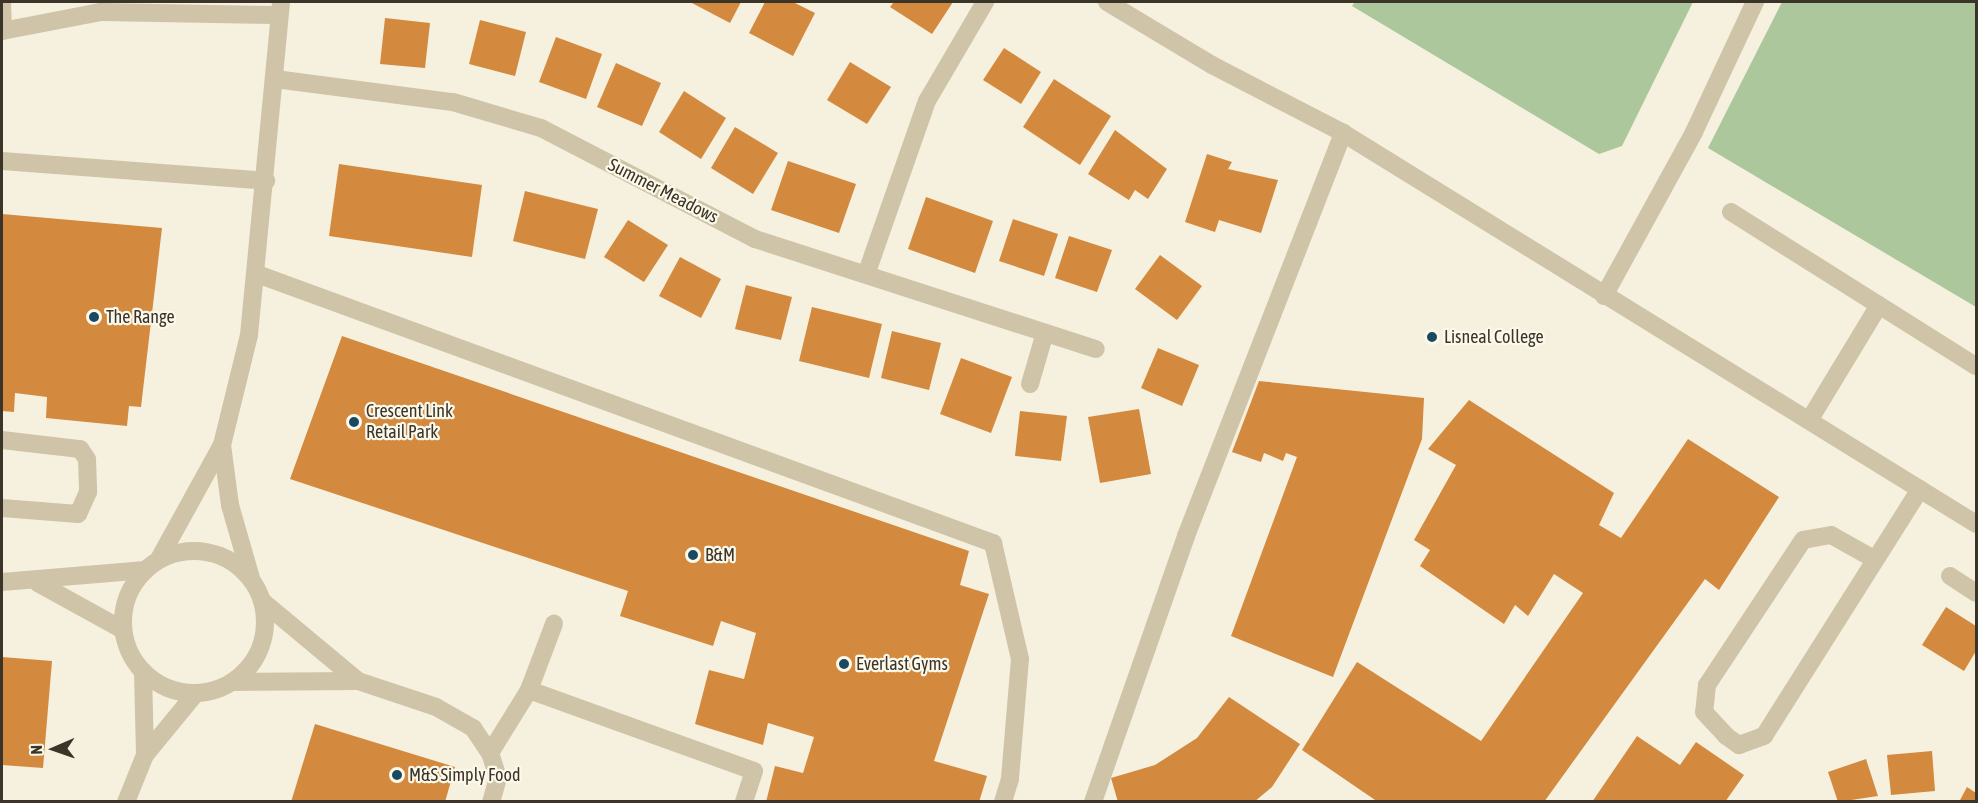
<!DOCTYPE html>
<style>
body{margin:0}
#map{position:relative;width:1978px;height:803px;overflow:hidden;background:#f5f1de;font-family:"Asap Condensed",sans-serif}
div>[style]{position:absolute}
.green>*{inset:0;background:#acc79b}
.building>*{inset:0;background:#d38a3e}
.lane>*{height:18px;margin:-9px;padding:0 9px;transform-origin:9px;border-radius:9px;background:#cfc4a8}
.street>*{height:18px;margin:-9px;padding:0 9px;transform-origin:9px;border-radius:9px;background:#cfc4a8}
.street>.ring{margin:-9px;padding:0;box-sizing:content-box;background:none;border:18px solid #cfc4a8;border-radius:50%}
.dots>*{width:16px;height:16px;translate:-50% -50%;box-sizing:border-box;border:3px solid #fcf9eb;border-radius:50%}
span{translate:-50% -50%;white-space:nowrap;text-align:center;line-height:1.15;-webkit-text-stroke:4.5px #fcf9eb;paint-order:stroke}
.street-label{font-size:18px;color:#3b3429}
.poi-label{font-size:18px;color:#3b3429}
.left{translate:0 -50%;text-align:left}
.frame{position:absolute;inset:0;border:3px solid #3b3429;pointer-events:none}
.north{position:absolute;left:24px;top:719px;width:60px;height:60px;-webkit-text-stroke:4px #fcf9eb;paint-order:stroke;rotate:268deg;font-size:16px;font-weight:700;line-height:24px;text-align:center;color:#3b3429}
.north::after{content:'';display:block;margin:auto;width:21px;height:27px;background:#3b3429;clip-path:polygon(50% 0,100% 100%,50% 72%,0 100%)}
</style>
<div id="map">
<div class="green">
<div style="clip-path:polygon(1355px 2px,1693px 2px,1622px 146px,1599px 154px,1352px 6px)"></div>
<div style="clip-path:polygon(1782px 2px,1976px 2px,1976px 307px,1708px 148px)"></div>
</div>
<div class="building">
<div style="clip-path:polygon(690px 2px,741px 2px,730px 23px)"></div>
<div style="clip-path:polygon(765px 2px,793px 2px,815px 13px,793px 56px,749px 33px)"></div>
<div style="clip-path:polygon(894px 2px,953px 2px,932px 34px,890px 7px)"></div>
<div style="clip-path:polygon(385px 18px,430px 23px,425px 68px,380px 64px)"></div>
<div style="clip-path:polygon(480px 20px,526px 32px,515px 76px,469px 64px)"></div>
<div style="clip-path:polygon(556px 37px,602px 54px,586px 99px,539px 82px)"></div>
<div style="clip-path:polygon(1004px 48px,1041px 72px,1021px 104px,983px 80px)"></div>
<div style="clip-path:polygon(850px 62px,891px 87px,867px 124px,827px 100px)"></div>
<div style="clip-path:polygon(616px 63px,661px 83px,642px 126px,597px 107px)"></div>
<div style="clip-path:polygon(1054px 79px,1111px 116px,1080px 165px,1023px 127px)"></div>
<div style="clip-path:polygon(684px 91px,726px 118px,701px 159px,659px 132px)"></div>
<div style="clip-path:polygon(735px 127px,778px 153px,753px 194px,711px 168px)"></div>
<div style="clip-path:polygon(1115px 130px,1167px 169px,1148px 199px,1135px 190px,1129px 200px,1088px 174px)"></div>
<div style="clip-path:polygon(1207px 154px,1232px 162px,1228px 169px,1278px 180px,1261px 233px,1219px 220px,1215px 232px,1185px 222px)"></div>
<div style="clip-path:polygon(788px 161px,856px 184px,839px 233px,771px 210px)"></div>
<div style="clip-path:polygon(339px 164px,482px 185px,472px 257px,329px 236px)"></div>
<div style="clip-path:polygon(525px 191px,598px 209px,585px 259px,513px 241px)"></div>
<div style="clip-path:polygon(926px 197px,993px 221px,975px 273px,908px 249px)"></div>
<div style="clip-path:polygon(2px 214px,162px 228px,141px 407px,129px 406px,127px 426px,46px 418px,47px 397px,15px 393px,14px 412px,2px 411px)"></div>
<div style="clip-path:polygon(1013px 219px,1058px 234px,1044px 276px,999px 261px)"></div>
<div style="clip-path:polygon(628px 220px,668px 245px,644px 282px,604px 257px)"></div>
<div style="clip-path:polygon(1069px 236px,1112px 250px,1097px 292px,1055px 278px)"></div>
<div style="clip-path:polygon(1160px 255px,1202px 286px,1177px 320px,1135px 289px)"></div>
<div style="clip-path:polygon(680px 257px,721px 279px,701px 318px,659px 296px)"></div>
<div style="clip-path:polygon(746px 285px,792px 297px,781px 340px,735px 329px)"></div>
<div style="clip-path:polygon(812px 307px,882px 324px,869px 378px,799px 361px)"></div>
<div style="clip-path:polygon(892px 331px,941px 343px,929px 390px,881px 378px)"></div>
<div style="clip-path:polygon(342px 336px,969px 551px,960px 585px,989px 594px,934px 761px,987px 776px,979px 802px,766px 802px,775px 766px,803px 773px,814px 737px,768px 723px,763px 745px,695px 724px,709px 670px,744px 679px,756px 633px,721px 621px,713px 646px,620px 616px,628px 591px,290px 479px)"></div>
<div style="clip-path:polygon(1158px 348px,1199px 365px,1182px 406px,1141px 388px)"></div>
<div style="clip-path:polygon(961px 358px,1012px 377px,991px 433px,940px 414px)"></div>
<div style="clip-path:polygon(1259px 381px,1424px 398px,1422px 439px,1333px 677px,1231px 636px,1297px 457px,1286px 453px,1283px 461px,1264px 453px,1261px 462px,1232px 452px)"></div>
<div style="clip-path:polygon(1469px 400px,1614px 493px,1599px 525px,1621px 538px,1688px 439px,1779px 497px,1719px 590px,1705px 579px,1544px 802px,1378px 802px,1302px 750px,1357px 662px,1481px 741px,1583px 593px,1554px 574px,1528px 616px,1515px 605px,1504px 624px,1420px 566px,1430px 550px,1414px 540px,1456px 465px,1428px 449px)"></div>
<div style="clip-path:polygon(1139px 409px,1151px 474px,1100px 483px,1088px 417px)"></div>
<div style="clip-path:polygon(1020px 411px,1067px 416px,1061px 461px,1015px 456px)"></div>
<div style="clip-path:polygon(1946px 607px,1976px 626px,1976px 651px,1964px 671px,1922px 645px)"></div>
<div style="clip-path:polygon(2px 657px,52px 661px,43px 768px,2px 765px)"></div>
<div style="clip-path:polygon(1229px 697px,1300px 744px,1272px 787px,1254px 802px,1118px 802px,1111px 778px,1155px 765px,1197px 738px)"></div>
<div style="clip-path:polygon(315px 724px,455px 767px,445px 802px,291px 802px)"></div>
<div style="clip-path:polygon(1637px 736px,1680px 765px,1696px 742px,1744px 775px,1725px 802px,1592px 802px)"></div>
<div style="clip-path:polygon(1932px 751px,1935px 791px,1891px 795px,1887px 755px)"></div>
<div style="clip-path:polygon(1866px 759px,1878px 796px,1838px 802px,1828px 772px)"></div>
<div style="clip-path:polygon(1967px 787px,1976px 793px,1976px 802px,1959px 802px)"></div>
</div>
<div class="lane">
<div style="left:2px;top:161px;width:265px;rotate:4.3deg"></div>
<div style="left:1731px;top:212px;width:289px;rotate:32.2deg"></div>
<div style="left:257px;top:274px;width:784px;rotate:20.08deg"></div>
<div style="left:993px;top:543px;width:119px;rotate:76.9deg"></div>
<div style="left:1020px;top:659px;width:120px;rotate:94.8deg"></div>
<div style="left:1010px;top:779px;width:24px;rotate:107deg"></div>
<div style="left:1604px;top:296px;width:187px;rotate:-61.2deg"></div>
<div style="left:1694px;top:132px;width:144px;rotate:-64.9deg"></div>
<div style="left:1810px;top:419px;width:133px;rotate:-58.8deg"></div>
<div style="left:2px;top:440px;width:79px;rotate:6.6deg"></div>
<div style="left:80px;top:449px;width:12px;rotate:55deg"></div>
<div style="left:87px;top:459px;width:33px;rotate:88deg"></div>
<div style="left:88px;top:492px;width:24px;rotate:114deg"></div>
<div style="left:78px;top:514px;width:76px;rotate:-175.5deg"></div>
<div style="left:1874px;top:559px;width:49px;rotate:-150.8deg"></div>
<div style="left:1831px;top:535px;width:28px;rotate:170deg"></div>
<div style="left:1803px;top:540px;width:174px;rotate:123.5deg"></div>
<div style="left:1707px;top:685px;width:27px;rotate:96deg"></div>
<div style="left:1704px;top:712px;width:33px;rotate:47deg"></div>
<div style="left:1726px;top:736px;width:16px;rotate:35deg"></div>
<div style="left:1739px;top:745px;width:27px;rotate:-20deg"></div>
<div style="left:1764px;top:736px;width:292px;rotate:-57.7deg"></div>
<div style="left:2px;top:582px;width:144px;rotate:-4.8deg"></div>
<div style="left:38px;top:583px;width:97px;rotate:28.9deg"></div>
<div style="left:262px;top:601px;width:125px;rotate:39.8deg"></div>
<div style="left:232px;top:682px;width:126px;rotate:-0.5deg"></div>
<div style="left:358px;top:681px;width:82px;rotate:18.4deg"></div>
<div style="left:436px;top:707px;width:43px;rotate:29.6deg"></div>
<div style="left:473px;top:728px;width:30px;rotate:56deg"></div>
<div style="left:490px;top:753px;width:26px;rotate:72deg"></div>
<div style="left:498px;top:778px;width:25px;rotate:106deg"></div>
<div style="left:529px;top:690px;width:239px;rotate:19.8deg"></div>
<div style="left:754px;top:771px;width:33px;rotate:108deg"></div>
<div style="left:490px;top:753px;width:74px;rotate:-58.2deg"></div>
<div style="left:529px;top:690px;width:71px;rotate:-69.3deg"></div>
<div style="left:1093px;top:802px;width:282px;rotate:-70.7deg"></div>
<div style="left:1186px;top:536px;width:433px;rotate:-68.7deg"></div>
</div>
<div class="street">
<div style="left:2px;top:2px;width:29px;rotate:88deg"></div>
<div style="left:1107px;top:2px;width:122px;rotate:31deg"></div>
<div style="left:1212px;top:65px;width:148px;rotate:27.4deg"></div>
<div style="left:1343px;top:133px;width:744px;rotate:31.7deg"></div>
<div style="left:2px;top:31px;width:101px;rotate:-10.9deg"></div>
<div style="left:101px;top:12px;width:178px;rotate:1deg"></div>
<div style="left:275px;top:79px;width:179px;rotate:7.4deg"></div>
<div style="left:453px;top:102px;width:92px;rotate:16.5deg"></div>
<div style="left:541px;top:128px;width:241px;rotate:27.4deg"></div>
<div style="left:755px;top:239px;width:358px;rotate:17.9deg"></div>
<div style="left:867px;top:272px;width:181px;rotate:-70.7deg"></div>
<div style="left:927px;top:101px;width:115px;rotate:-59.6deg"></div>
<div style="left:1030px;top:384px;width:50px;rotate:-73.7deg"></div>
<div style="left:222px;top:445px;width:61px;rotate:82.4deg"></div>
<div style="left:230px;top:505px;width:76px;rotate:74deg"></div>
<div class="ring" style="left:123px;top:551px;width:124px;height:124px"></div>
<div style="left:159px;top:559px;width:130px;rotate:-61.1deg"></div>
<div style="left:222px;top:445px;width:113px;rotate:-76.2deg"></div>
<div style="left:249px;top:335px;width:335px;rotate:-84.5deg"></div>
<div style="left:1950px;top:576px;width:31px;rotate:33deg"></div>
<div style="left:143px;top:672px;width:83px;rotate:88.6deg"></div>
<div style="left:126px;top:802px;width:51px;rotate:-68deg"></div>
<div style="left:145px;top:755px;width:80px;rotate:-50.6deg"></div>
</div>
<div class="dots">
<div style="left:94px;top:317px;background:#194a62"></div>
<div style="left:1432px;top:337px;background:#194a62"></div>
<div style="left:354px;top:422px;background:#194a62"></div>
<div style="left:693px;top:555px;background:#194a62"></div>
<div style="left:844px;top:664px;background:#194a62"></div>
<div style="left:397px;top:775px;background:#194a62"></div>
</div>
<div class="street-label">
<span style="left:663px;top:191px;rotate:27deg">Summer Meadows</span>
</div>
<div class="poi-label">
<span class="left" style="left:106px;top:317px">The Range</span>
<span class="left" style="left:1444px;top:337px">Lisneal College</span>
<span class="left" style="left:366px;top:422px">Crescent Link<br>Retail Park</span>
<span class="left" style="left:705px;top:555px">B&amp;M</span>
<span class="left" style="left:856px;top:664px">Everlast Gyms</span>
<span class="left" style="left:409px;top:775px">M&amp;S Simply Food</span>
</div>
<div class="frame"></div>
<div class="north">N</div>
</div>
